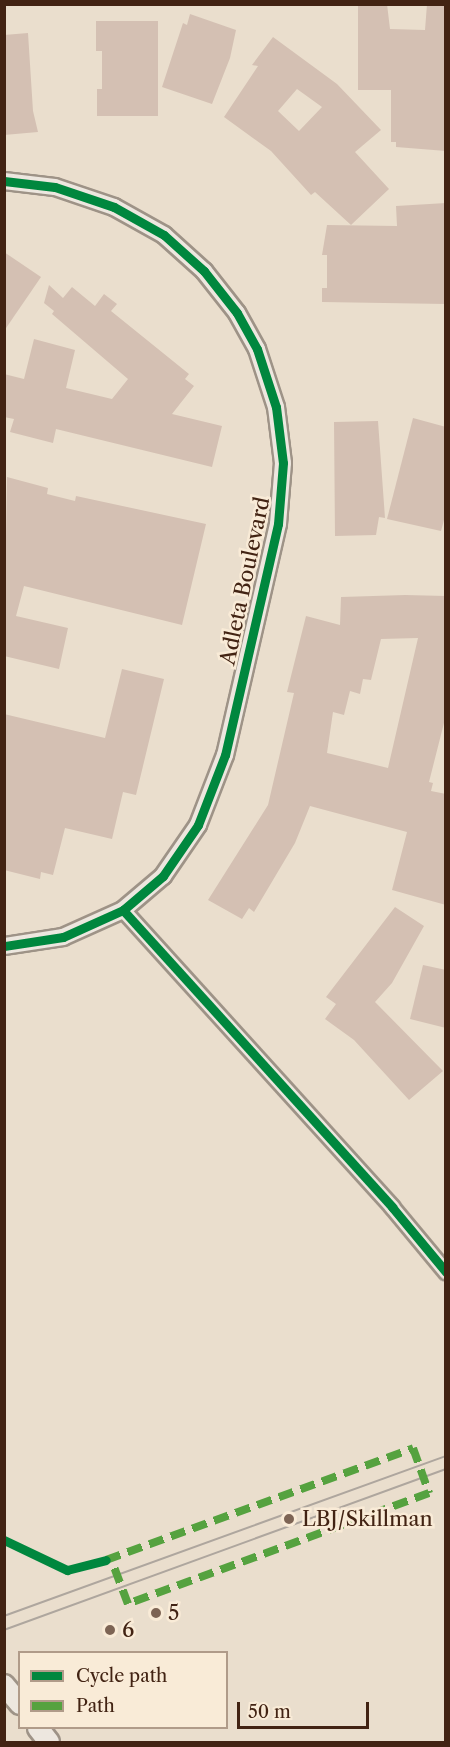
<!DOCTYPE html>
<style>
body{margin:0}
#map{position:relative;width:450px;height:1747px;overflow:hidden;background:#eadecd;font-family:"Libre Caslon Text",serif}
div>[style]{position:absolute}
.building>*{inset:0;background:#d4c0b3}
.roads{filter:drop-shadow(2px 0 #9e9387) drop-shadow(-2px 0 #9e9387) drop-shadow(0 2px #9e9387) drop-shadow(0 -2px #9e9387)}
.minor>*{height:14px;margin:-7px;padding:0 7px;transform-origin:7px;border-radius:7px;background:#ede7df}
.tertiary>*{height:16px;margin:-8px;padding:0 8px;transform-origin:8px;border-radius:8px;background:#ede7df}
.secondary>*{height:20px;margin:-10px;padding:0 10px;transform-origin:10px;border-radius:10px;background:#ede7df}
.tram>*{height:1.5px;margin:-0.75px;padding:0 0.75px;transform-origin:0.75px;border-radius:0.75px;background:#aea69e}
.quiet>*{height:8px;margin-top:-4px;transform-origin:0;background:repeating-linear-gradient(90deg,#55a23f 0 15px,transparent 0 23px)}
.cycleway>*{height:9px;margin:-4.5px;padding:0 4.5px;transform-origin:4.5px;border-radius:4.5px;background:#00873e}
.dots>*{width:16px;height:16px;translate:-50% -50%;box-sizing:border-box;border:3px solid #f9ebd7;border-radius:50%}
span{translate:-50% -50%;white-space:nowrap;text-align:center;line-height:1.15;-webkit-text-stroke:5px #f9ebd7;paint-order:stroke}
.street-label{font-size:21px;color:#422313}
.poi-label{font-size:21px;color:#422313}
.left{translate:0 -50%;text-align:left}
.frame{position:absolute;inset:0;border:6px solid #422313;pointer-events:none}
.legend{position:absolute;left:18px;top:1651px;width:210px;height:78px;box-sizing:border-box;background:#f9ebd7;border:2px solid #b09b89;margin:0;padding:8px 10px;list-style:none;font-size:18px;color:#422313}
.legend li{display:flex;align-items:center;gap:12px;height:30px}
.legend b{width:30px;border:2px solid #b09b89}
.scale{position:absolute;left:237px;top:1702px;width:132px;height:27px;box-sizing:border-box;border:3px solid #422313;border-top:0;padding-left:8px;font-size:18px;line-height:21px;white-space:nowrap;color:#422313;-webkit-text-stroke:4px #f9ebd7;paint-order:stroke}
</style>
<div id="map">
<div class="building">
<div style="clip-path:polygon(358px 4px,387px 4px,390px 29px,425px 30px,427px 4px,446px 4px,446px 151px,396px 147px,396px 142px,391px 142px,391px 90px,358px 90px)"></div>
<div style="clip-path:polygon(190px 14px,236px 30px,230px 58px,212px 104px,162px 87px,183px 23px,187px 25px)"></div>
<div style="clip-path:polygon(96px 21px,158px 21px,158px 116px,97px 116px,97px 89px,102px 89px,102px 51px,96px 51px)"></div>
<div style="clip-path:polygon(28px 33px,33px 111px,38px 132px,4px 135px,4px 35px)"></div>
<div style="clip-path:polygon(evenodd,273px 37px,337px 84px,381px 130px,355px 152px,389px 189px,351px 225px,315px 192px,311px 195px,271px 151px,224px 117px,258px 66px,252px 65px,273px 37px,297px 89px,322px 107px,299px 131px,278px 111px,297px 89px)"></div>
<div style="clip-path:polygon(446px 203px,446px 304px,322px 302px,322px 288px,327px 288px,327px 255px,322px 255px,327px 225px,397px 226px,396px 206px)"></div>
<div style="clip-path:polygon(4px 252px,41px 277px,4px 331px)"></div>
<div style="clip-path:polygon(49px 285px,63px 298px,72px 287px,95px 306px,104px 294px,117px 304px,111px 311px,189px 374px,185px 379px,194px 386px,172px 414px,222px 426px,212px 467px,56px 429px,53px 443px,10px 432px,14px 419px,4px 417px,4px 374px,24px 379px,34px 339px,75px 350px,66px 388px,112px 399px,128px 379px,52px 314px,54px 311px,44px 303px)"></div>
<div style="clip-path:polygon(413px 418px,446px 427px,446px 513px,441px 531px,387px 519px)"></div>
<div style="clip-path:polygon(378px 421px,385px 518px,379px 517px,376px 535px,335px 536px,334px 422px)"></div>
<div style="clip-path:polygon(7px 477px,48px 488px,47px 494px,75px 501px,76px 496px,206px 524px,182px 625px,24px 586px,16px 616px,68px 628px,59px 669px,4px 656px)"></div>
<div style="clip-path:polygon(evenodd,405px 595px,446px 596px,446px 715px,429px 782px,433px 783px,431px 791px,446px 794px,446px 905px,392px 890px,407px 832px,310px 806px,295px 843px,254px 912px,249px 908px,242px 919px,208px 900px,268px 805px,294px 693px,287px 692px,306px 616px,340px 625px,341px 597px,405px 595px,418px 638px,388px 768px,327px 753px,333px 712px,344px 715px,350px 691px,360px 694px,363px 679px,371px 680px,381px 639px,418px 638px)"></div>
<div style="clip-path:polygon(122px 669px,164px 679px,136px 795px,123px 792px,112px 839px,65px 828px,53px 875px,41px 872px,40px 879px,4px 870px,4px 714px,105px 738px)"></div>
<div style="clip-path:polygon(395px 907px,424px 926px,392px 983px,375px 1002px,443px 1071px,409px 1100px,354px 1040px,325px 1019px,336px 1004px,326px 997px)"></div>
<div style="clip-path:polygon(423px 965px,446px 970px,446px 1028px,410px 1019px)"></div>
</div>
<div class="roads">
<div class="minor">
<div style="left:123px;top:910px;width:401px;rotate:47.8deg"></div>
<div style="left:392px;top:1207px;width:85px;rotate:50.3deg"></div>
</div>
<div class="tertiary">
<div style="left:4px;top:181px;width:51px;rotate:6.7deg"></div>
<div style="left:55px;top:187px;width:62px;rotate:18.7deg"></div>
<div style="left:114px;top:207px;width:57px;rotate:29.2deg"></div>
<div style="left:164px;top:235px;width:54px;rotate:42deg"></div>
<div style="left:204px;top:271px;width:53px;rotate:51.8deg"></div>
<div style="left:237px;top:313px;width:41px;rotate:60.9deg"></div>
<div style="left:257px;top:349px;width:61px;rotate:71.9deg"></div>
<div style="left:276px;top:407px;width:56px;rotate:82.9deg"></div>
<div style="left:283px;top:463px;width:61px;rotate:94.7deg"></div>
<div style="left:278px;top:524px;width:237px;rotate:102.9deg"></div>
<div style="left:225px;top:755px;width:75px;rotate:111.1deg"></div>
<div style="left:198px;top:825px;width:62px;rotate:124.5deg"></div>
<div style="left:163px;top:876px;width:52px;rotate:139.6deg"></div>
<div style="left:123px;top:910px;width:66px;rotate:155.8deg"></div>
<div style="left:63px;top:937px;width:60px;rotate:171.3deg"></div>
</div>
<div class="secondary">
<div style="left:4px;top:1685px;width:25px;rotate:50deg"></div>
<div style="left:38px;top:1728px;width:18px;rotate:52deg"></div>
</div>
</div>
<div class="tram">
<div style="left:4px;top:1616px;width:470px;rotate:-19.9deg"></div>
<div style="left:4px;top:1630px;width:470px;rotate:-20deg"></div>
</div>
<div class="quiet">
<div style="left:106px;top:1560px;width:327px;rotate:-20deg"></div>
<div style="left:413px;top:1448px;width:48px;rotate:70.4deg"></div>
<div style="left:429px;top:1493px;width:321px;rotate:159.8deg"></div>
<div style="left:128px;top:1604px;width:48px;rotate:-110.7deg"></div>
</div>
<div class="cycleway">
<div style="left:4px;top:181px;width:51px;rotate:6.7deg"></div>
<div style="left:55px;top:187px;width:62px;rotate:18.7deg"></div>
<div style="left:114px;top:207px;width:57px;rotate:29.2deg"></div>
<div style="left:164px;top:235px;width:54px;rotate:42deg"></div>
<div style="left:204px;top:271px;width:53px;rotate:51.8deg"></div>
<div style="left:237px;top:313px;width:41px;rotate:60.9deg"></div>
<div style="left:257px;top:349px;width:61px;rotate:71.9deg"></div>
<div style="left:276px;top:407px;width:56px;rotate:82.9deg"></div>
<div style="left:283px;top:463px;width:61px;rotate:94.7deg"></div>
<div style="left:278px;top:524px;width:237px;rotate:102.9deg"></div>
<div style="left:225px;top:755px;width:75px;rotate:111.1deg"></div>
<div style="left:198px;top:825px;width:62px;rotate:124.5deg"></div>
<div style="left:163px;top:876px;width:52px;rotate:139.6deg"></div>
<div style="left:123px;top:910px;width:66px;rotate:155.8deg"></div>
<div style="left:63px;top:937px;width:60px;rotate:171.3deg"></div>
<div style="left:123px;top:910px;width:401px;rotate:47.8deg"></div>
<div style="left:392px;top:1207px;width:85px;rotate:50.3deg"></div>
<div style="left:4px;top:1540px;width:70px;rotate:25.5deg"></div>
<div style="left:67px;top:1570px;width:40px;rotate:-14.4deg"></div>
</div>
<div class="dots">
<div style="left:289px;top:1519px;background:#7d6454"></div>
<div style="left:156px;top:1613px;background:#7d6454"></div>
<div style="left:110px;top:1630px;background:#7d6454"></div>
</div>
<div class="street-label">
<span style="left:245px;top:581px;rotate:-78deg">Adleta Boulevard</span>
</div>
<div class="poi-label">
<span class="left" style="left:302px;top:1519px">LBJ/Skillman</span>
<span class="left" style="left:168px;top:1613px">5</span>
<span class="left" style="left:122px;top:1630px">6</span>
</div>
<div class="frame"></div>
<ul class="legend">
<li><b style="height:8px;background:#00873e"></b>Cycle path</li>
<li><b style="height:8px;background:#55a23f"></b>Path</li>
</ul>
<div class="scale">50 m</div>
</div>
